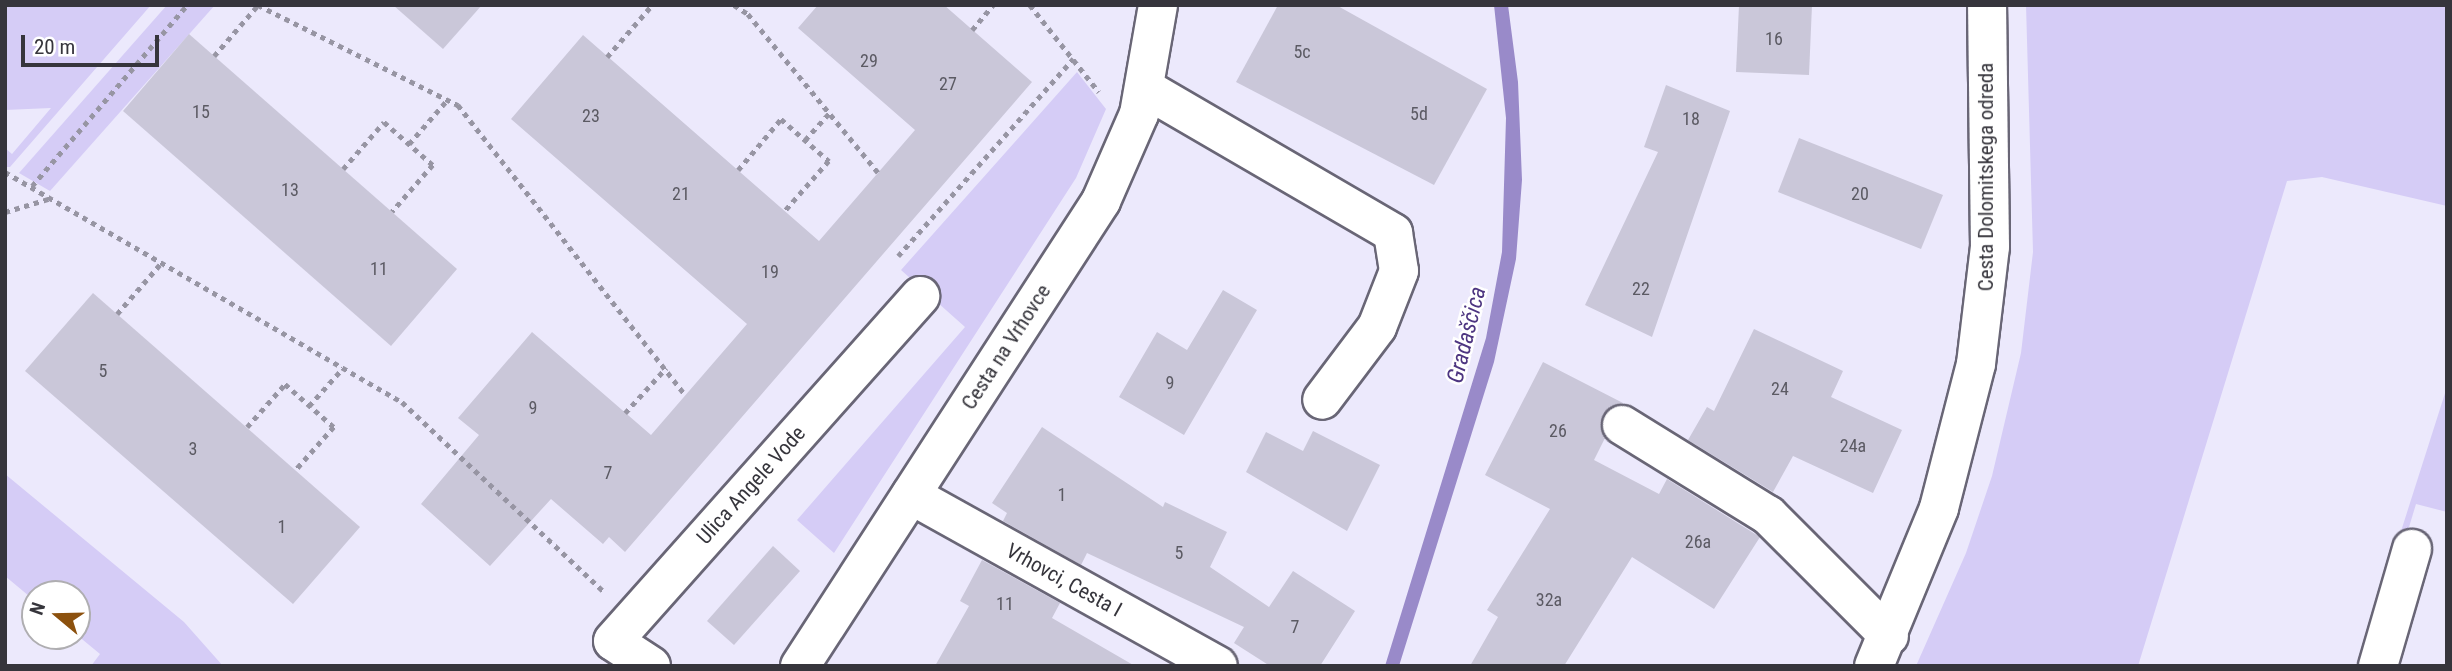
<!DOCTYPE html>
<meta charset="utf-8">
<style>
body{margin:0}
#map{position:relative;width:2452px;height:671px;overflow:hidden;background:#ece9fc;font-family:"Roboto Condensed",sans-serif}
div>[style]{position:absolute}
.green>*{inset:0;background:#d5ccf6}
.water>*{inset:0;background:#998ac9}
.building>*{inset:0;background:#cac7d9}
.path>*{height:4.5px;margin-top:-2.25px;transform-origin:0;background:repeating-linear-gradient(90deg,#9795a3 0 5px,transparent 0 10px)}
.roads{filter:drop-shadow(2px 0 #696676) drop-shadow(-2px 0 #696676) drop-shadow(0 2px #696676) drop-shadow(0 -2px #696676)}
.minor>*{height:38px;margin:-19px;padding:0 19px;transform-origin:19px;border-radius:19px;background:#fff}
span{translate:-50% -50%;white-space:nowrap;text-align:center;line-height:1.15;-webkit-text-stroke:5px #fff;paint-order:stroke}
.number-label{font-size:18px;color:#5b5a63}
.number-label span{-webkit-text-stroke-width:0}
.street-label{font-size:21px;color:#36353c}
.water-label{font-size:23px;color:#4d3581;font-style:italic}
.frame{position:absolute;inset:0;border:7px solid #36353c;pointer-events:none}
.north{position:absolute;left:21px;top:580px;width:70px;height:70px;box-sizing:border-box;background:#fff;border:2px solid #afaeb1;border-radius:50%;rotate:289deg;font-size:19px;font-weight:700;line-height:28px;text-align:center;color:#36353c}
.north::after{content:'';display:block;margin:auto;width:24px;height:32px;background:#8c510e;clip-path:polygon(50% 0,100% 100%,50% 72%,0 100%)}
.scale{position:absolute;left:21px;top:35px;width:138px;height:32px;box-sizing:border-box;border:4px solid #36353c;border-top:0;padding-left:9px;font-size:21px;line-height:24px;white-space:nowrap;color:#36353c;-webkit-text-stroke:5px #fff;paint-order:stroke}
</style>
<div id="map">
<div class="green">
<div style="clip-path:polygon(5px 5px,151px 5px,10px 167px,5px 167px,5px 148px,12px 154px,51px 108px,5px 110px)"></div>
<div style="clip-path:polygon(167px 5px,215px 5px,50px 191px,19px 173px)"></div>
<div style="clip-path:polygon(2026px 5px,2447px 5px,2447px 206px,2322px 177px,2287px 181px,2138px 666px,1916px 666px,1966px 553px,1992px 476px,2021px 353px,2033px 252px)"></div>
<div style="clip-path:polygon(1077px 72px,1106px 109px,1076px 178px,834px 553px,797px 520px,965px 327px,901px 270px)"></div>
<div style="clip-path:polygon(2447px 387px,2447px 512px,2416px 504px,2367px 666px,2358px 666px)"></div>
<div style="clip-path:polygon(5px 474px,184px 622px,223px 666px,91px 666px,100px 654px,77px 635px,77px 594px,35px 594px,35px 601px,5px 576px)"></div>
</div>
<div class="water">
<div style="clip-path:polygon(1494px 5px,1508px 5px,1518px 82px,1522px 180px,1516px 259px,1494px 362px,1399px 666px,1385px 666px,1486px 338px,1502px 252px,1506px 118px)"></div>
</div>
<div class="building">
<div style="clip-path:polygon(393px 5px,482px 5px,443px 49px)"></div>
<div style="clip-path:polygon(818px 5px,944px 5px,1032px 82px,625px 552px,609px 537px,603px 544px,551px 499px,490px 566px,421px 504px,479px 435px,458px 418px,532px 332px,651px 435px,747px 324px,511px 119px,583px 35px,819px 241px,915px 130px,798px 28px)"></div>
<div style="clip-path:polygon(1278px 5px,1336px 5px,1487px 89px,1434px 185px,1236px 82px)"></div>
<div style="clip-path:polygon(1739px 5px,1812px 5px,1809px 75px,1736px 72px)"></div>
<div style="clip-path:polygon(189px 34px,457px 269px,391px 346px,123px 111px)"></div>
<div style="clip-path:polygon(1666px 85px,1730px 111px,1652px 337px,1585px 305px,1658px 152px,1644px 147px)"></div>
<div style="clip-path:polygon(1799px 138px,1943px 195px,1921px 249px,1778px 192px)"></div>
<div style="clip-path:polygon(1223px 290px,1257px 310px,1184px 435px,1119px 397px,1157px 332px,1187px 350px)"></div>
<div style="clip-path:polygon(93px 293px,360px 527px,293px 604px,25px 371px)"></div>
<div style="clip-path:polygon(1754px 329px,1843px 371px,1831px 397px,1902px 430px,1873px 493px,1793px 456px,1773px 492px,1688px 440px,1707px 407px,1714px 411px)"></div>
<div style="clip-path:polygon(1543px 362px,1623px 403px,1603px 414px,1605px 438px,1594px 460px,1659px 494px,1667px 479px,1760px 537px,1714px 609px,1632px 557px,1564px 666px,1470px 666px,1498px 617px,1487px 610px,1550px 509px,1485px 475px)"></div>
<div style="clip-path:polygon(1042px 427px,1163px 507px,1165px 502px,1227px 532px,1210px 567px,1269px 607px,1293px 571px,1355px 611px,1320px 666px,1270px 666px,1234px 643px,1244px 627px,1087px 553px,1081px 565px,1003px 521px,1007px 513px,992px 503px)"></div>
<div style="clip-path:polygon(1313px 431px,1380px 465px,1347px 531px,1246px 472px,1266px 432px,1303px 451px)"></div>
<div style="clip-path:polygon(773px 546px,800px 571px,734px 645px,707px 621px)"></div>
<div style="clip-path:polygon(982px 560px,1060px 603px,1052px 618px,1135px 666px,935px 666px,969px 606px,960px 601px)"></div>
</div>
<div class="path">
<div style="left:258px;top:5px;width:224px;rotate:26.6deg"></div>
<div style="left:458px;top:105px;width:368px;rotate:51.9deg"></div>
<div style="left:734px;top:5px;width:17px;rotate:33deg"></div>
<div style="left:748px;top:14px;width:205px;rotate:50.6deg"></div>
<div style="left:1030px;top:5px;width:111px;rotate:51.6deg"></div>
<div style="left:972px;top:30px;width:33px;rotate:-50deg"></div>
<div style="left:214px;top:56px;width:67px;rotate:-49.2deg"></div>
<div style="left:607px;top:57px;width:69px;rotate:-49.1deg"></div>
<div style="left:805px;top:140px;width:36px;rotate:-48deg"></div>
<div style="left:409px;top:144px;width:60px;rotate:-49.1deg"></div>
<div style="left:343px;top:169px;width:62px;rotate:-48.9deg"></div>
<div style="left:384px;top:122px;width:65px;rotate:41.3deg"></div>
<div style="left:433px;top:165px;width:62px;rotate:131.1deg"></div>
<div style="left:738px;top:170px;width:67px;rotate:-49.9deg"></div>
<div style="left:781px;top:119px;width:64px;rotate:41.2deg"></div>
<div style="left:829px;top:161px;width:67px;rotate:131.3deg"></div>
<div style="left:5px;top:172px;width:459px;rotate:30.1deg"></div>
<div style="left:402px;top:402px;width:276px;rotate:43.2deg"></div>
<div style="left:32px;top:186px;width:238px;rotate:-49.4deg"></div>
<div style="left:5px;top:212px;width:48px;rotate:-16.9deg"></div>
<div style="left:898px;top:256px;width:264px;rotate:-48.4deg"></div>
<div style="left:117px;top:314px;width:69px;rotate:-49.1deg"></div>
<div style="left:309px;top:406px;width:51px;rotate:-48.2deg"></div>
<div style="left:625px;top:413px;width:61px;rotate:-47.7deg"></div>
<div style="left:247px;top:427px;width:57px;rotate:-48.5deg"></div>
<div style="left:285px;top:384px;width:65px;rotate:41.3deg"></div>
<div style="left:334px;top:427px;width:57px;rotate:131.5deg"></div>
</div>
<div class="roads">
<div class="minor">
<div style="left:1146px;top:89px;width:286px;rotate:30.2deg"></div>
<div style="left:1393px;top:233px;width:38px;rotate:81deg"></div>
<div style="left:1399px;top:271px;width:60px;rotate:111.4deg"></div>
<div style="left:1377px;top:327px;width:91px;rotate:127deg"></div>
<div style="left:1622px;top:425px;width:172px;rotate:31.7deg"></div>
<div style="left:1768px;top:515px;width:171px;rotate:45deg"></div>
<div style="left:911px;top:495px;width:351px;rotate:29.1deg"></div>
<div style="left:651px;top:666px;width:45px;rotate:-146.7deg"></div>
<div style="left:613px;top:641px;width:462px;rotate:-48.3deg"></div>
<div style="left:800px;top:666px;width:554px;rotate:-57.08deg"></div>
<div style="left:1101px;top:201px;width:95px;rotate:-66.4deg"></div>
<div style="left:1139px;top:114px;width:111px;rotate:-80.1deg"></div>
<div style="left:1874px;top:666px;width:171px;rotate:-67.6deg"></div>
<div style="left:1939px;top:508px;width:149px;rotate:-75.6deg"></div>
<div style="left:1976px;top:364px;width:118px;rotate:-83.2deg"></div>
<div style="left:1990px;top:247px;width:242px;rotate:-90.7deg"></div>
<div style="left:2378px;top:666px;width:122px;rotate:-73.8deg"></div>
</div>
</div>
<div class="number-label">
<span style="left:1774px;top:39px">16</span>
<span style="left:1302px;top:52px">5c</span>
<span style="left:869px;top:61px">29</span>
<span style="left:948px;top:84px">27</span>
<span style="left:201px;top:112px">15</span>
<span style="left:1419px;top:114px">5d</span>
<span style="left:591px;top:116px">23</span>
<span style="left:1691px;top:119px">18</span>
<span style="left:290px;top:190px">13</span>
<span style="left:681px;top:194px">21</span>
<span style="left:1860px;top:194px">20</span>
<span style="left:379px;top:269px">11</span>
<span style="left:770px;top:272px">19</span>
<span style="left:1641px;top:289px">22</span>
<span style="left:103px;top:371px">5</span>
<span style="left:1170px;top:383px">9</span>
<span style="left:1780px;top:389px">24</span>
<span style="left:533px;top:408px">9</span>
<span style="left:1558px;top:431px">26</span>
<span style="left:1853px;top:446px">24a</span>
<span style="left:193px;top:449px">3</span>
<span style="left:608px;top:473px">7</span>
<span style="left:1062px;top:495px">1</span>
<span style="left:282px;top:527px">1</span>
<span style="left:1698px;top:542px">26a</span>
<span style="left:1179px;top:553px">5</span>
<span style="left:1549px;top:600px">32a</span>
<span style="left:1005px;top:604px">11</span>
<span style="left:1295px;top:627px">7</span>
</div>
<div class="street-label">
<span style="left:1986px;top:177px;rotate:-90deg">Cesta Dolomitskega odreda</span>
<span style="left:1006px;top:347px;rotate:-57deg">Cesta na Vrhovce</span>
<span style="left:751px;top:485px;rotate:-48deg">Ulica Angele Vode</span>
<span style="left:1064px;top:580px;rotate:29deg">Vrhovci, Cesta I</span>
</div>
<div class="water-label">
<span style="left:1467px;top:335px;rotate:-76deg">Gradaščica</span>
</div>
<div class="frame"></div>
<div class="north">N</div>
<div class="scale">20 m</div>
</div>
